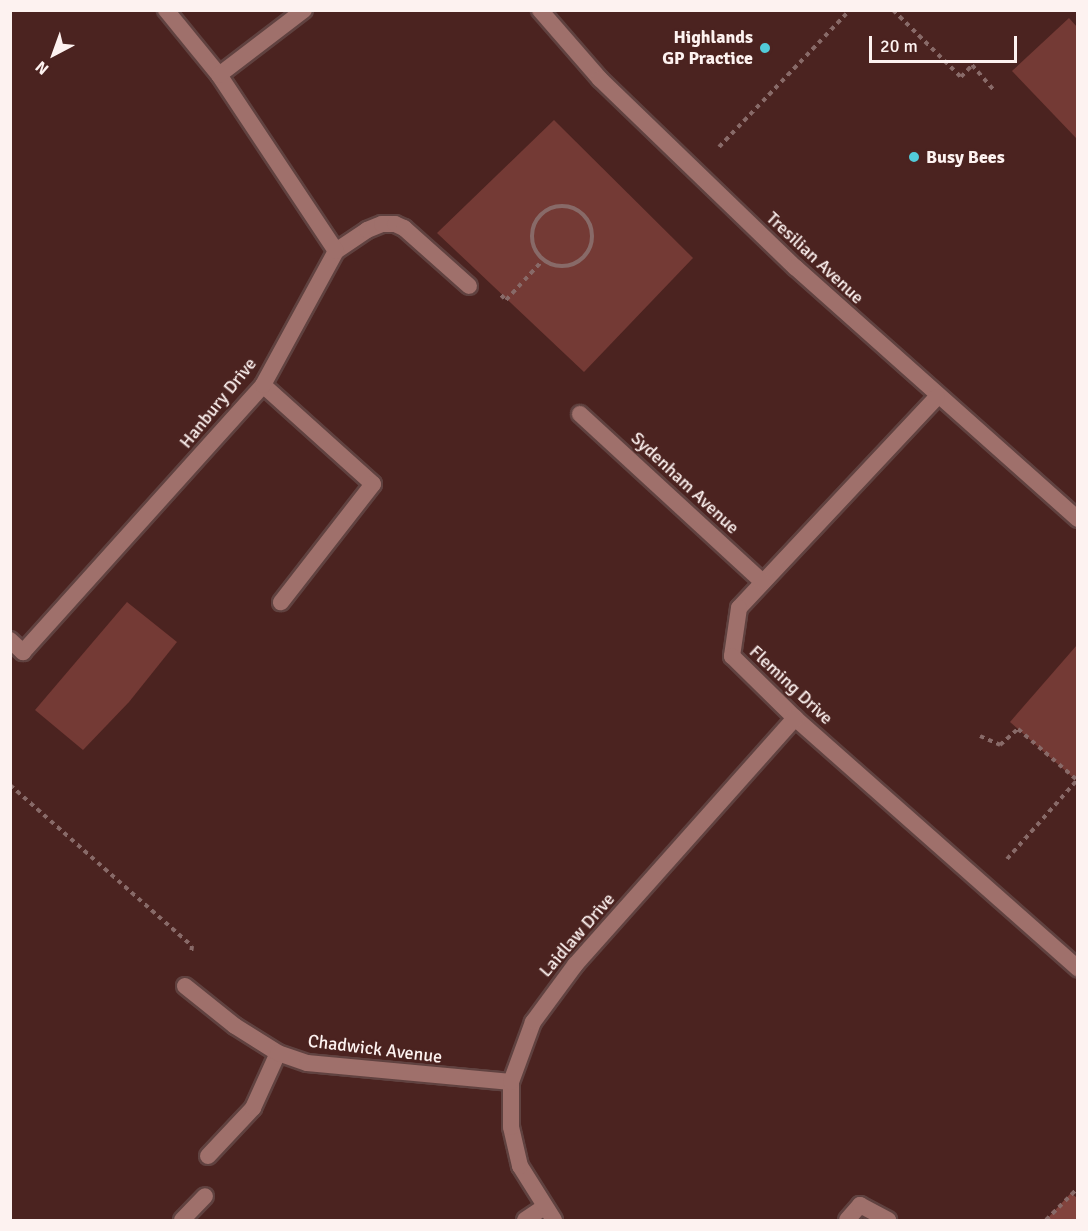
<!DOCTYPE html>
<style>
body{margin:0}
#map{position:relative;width:1088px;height:1231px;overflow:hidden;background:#4b2320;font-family:Signika,sans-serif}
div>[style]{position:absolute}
.green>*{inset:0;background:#743a35}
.forest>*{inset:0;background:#82433d}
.path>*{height:4px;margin-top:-2px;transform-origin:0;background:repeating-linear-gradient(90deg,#886a68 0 4.5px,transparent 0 9px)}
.path>.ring{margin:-2px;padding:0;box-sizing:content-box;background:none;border:4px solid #886a68;border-radius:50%}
.roads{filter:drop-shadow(2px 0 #604240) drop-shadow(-2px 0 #604240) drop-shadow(0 2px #604240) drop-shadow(0 -2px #604240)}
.service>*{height:16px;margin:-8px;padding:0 8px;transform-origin:8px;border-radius:8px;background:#9f706b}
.minor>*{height:16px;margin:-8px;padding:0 8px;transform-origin:8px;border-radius:8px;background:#9f706b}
.dots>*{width:16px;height:16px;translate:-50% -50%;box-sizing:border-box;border:3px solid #4b2320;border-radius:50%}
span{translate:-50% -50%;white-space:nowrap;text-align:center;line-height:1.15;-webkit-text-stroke:4.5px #4b2320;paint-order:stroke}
.poi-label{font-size:18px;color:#fdf2f0;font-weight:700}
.right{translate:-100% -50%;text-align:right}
.left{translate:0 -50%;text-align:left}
.street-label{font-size:18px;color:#fdf2f0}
.frame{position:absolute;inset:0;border:12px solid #fdf2f0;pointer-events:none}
.north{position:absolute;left:24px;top:24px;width:60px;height:60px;-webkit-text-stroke:4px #4b2320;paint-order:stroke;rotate:221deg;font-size:16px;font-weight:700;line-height:24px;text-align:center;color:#fdf2f0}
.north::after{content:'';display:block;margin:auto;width:21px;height:27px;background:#fdf2f0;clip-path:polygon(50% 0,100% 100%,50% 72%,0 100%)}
.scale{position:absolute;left:869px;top:36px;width:148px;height:27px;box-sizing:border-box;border:3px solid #fdf2f0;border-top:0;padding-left:8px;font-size:18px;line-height:21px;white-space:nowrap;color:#fdf2f0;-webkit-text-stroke:4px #4b2320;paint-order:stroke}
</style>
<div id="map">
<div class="green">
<div style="clip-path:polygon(1069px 18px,1077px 27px,1077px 139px,1012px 71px)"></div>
<div style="clip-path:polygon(554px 120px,693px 258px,584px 372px,437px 233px)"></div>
<div style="clip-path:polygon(127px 602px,177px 642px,129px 702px,83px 750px,35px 710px)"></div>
<div style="clip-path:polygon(1077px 645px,1077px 781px,1010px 722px)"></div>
</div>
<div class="forest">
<div style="clip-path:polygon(1071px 1193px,1077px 1198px,1077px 1220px,1046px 1220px)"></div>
</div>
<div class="path">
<div style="left:893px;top:10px;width:95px;rotate:44.6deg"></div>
<div style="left:961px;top:77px;width:16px;rotate:-47deg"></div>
<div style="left:972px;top:65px;width:33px;rotate:49deg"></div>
<div style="left:719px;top:147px;width:190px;rotate:-46.3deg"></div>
<div class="ring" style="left:532px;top:206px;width:56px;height:56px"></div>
<div style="left:501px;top:295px;width:7px;rotate:45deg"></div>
<div style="left:506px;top:300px;width:56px;rotate:-47.2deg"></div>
<div style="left:980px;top:736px;width:22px;rotate:24deg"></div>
<div style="left:1000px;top:745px;width:24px;rotate:-42deg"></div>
<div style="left:1018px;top:729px;width:78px;rotate:40.8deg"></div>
<div style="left:10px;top:785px;width:243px;rotate:41.5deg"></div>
<div style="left:192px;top:946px;width:7px;rotate:98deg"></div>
<div style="left:1007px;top:859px;width:107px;rotate:-48.4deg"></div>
<div style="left:1046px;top:1220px;width:45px;rotate:-45deg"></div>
</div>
<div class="roads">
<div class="service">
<div style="left:336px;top:251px;width:37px;rotate:-34deg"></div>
<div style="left:367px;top:230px;width:16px;rotate:-22deg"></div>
<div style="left:382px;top:224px;width:13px"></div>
<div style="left:395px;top:224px;width:10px;rotate:24deg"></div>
<div style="left:404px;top:228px;width:87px;rotate:41.7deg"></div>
<div style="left:263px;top:385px;width:148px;rotate:42deg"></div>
<div style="left:373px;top:484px;width:150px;rotate:127.9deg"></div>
<div style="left:208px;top:1156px;width:66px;rotate:-46.8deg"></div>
<div style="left:253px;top:1108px;width:60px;rotate:-65.6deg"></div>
<div style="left:182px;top:1220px;width:33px;rotate:-46deg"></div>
<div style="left:525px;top:1220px;width:23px;rotate:-34deg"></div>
<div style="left:847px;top:1220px;width:20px;rotate:-49deg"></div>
<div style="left:860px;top:1205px;width:32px;rotate:28deg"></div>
</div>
<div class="minor">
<div style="left:166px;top:10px;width:84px;rotate:50.8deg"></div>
<div style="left:540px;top:10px;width:91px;rotate:49deg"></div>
<div style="left:600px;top:79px;width:271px;rotate:44deg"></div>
<div style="left:795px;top:267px;width:379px;rotate:41.7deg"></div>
<div style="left:937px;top:397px;width:289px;rotate:133.2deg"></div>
<div style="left:739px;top:608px;width:49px;rotate:98.3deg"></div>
<div style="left:732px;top:656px;width:88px;rotate:44.5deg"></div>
<div style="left:795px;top:718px;width:378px;rotate:41.5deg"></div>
<div style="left:580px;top:414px;width:248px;rotate:42.6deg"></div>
<div style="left:10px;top:640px;width:18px;rotate:43deg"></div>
<div style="left:23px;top:652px;width:359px;rotate:-48deg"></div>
<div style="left:263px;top:385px;width:153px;rotate:-61.4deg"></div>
<div style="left:336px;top:251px;width:211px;rotate:-123.6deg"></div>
<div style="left:219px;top:75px;width:107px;rotate:-37.4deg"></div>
<div style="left:185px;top:986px;width:64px;rotate:38.7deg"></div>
<div style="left:235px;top:1026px;width:51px;rotate:32.1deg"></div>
<div style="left:278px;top:1053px;width:31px;rotate:19deg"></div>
<div style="left:307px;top:1063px;width:205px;rotate:5.3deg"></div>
<div style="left:554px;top:1220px;width:64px;rotate:-122.2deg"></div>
<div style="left:520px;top:1166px;width:40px;rotate:-103deg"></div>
<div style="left:511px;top:1127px;width:45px;rotate:-90deg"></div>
<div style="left:511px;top:1082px;width:64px;rotate:-69.9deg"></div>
<div style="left:533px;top:1022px;width:71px;rotate:-53.6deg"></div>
<div style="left:575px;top:965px;width:331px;rotate:-48.3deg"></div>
</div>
</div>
<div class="dots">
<div style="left:765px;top:48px;background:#52cbd9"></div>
<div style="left:914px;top:157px;background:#52cbd9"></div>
</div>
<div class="poi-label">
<span class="right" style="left:753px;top:48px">Highlands<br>GP Practice</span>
<span class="left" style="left:926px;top:157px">Busy Bees</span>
</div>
<div class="street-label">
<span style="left:815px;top:258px;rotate:43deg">Tresilian Avenue</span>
<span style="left:218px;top:403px;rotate:-51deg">Hanbury Drive</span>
<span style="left:685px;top:483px;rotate:43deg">Sydenham Avenue</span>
<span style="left:791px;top:685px;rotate:43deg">Fleming Drive</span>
<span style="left:577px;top:935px;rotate:-49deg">Laidlaw Drive</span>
<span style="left:375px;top:1049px;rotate:7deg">Chadwick Avenue</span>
</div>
<div class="frame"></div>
<div class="north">N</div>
<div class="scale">20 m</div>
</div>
